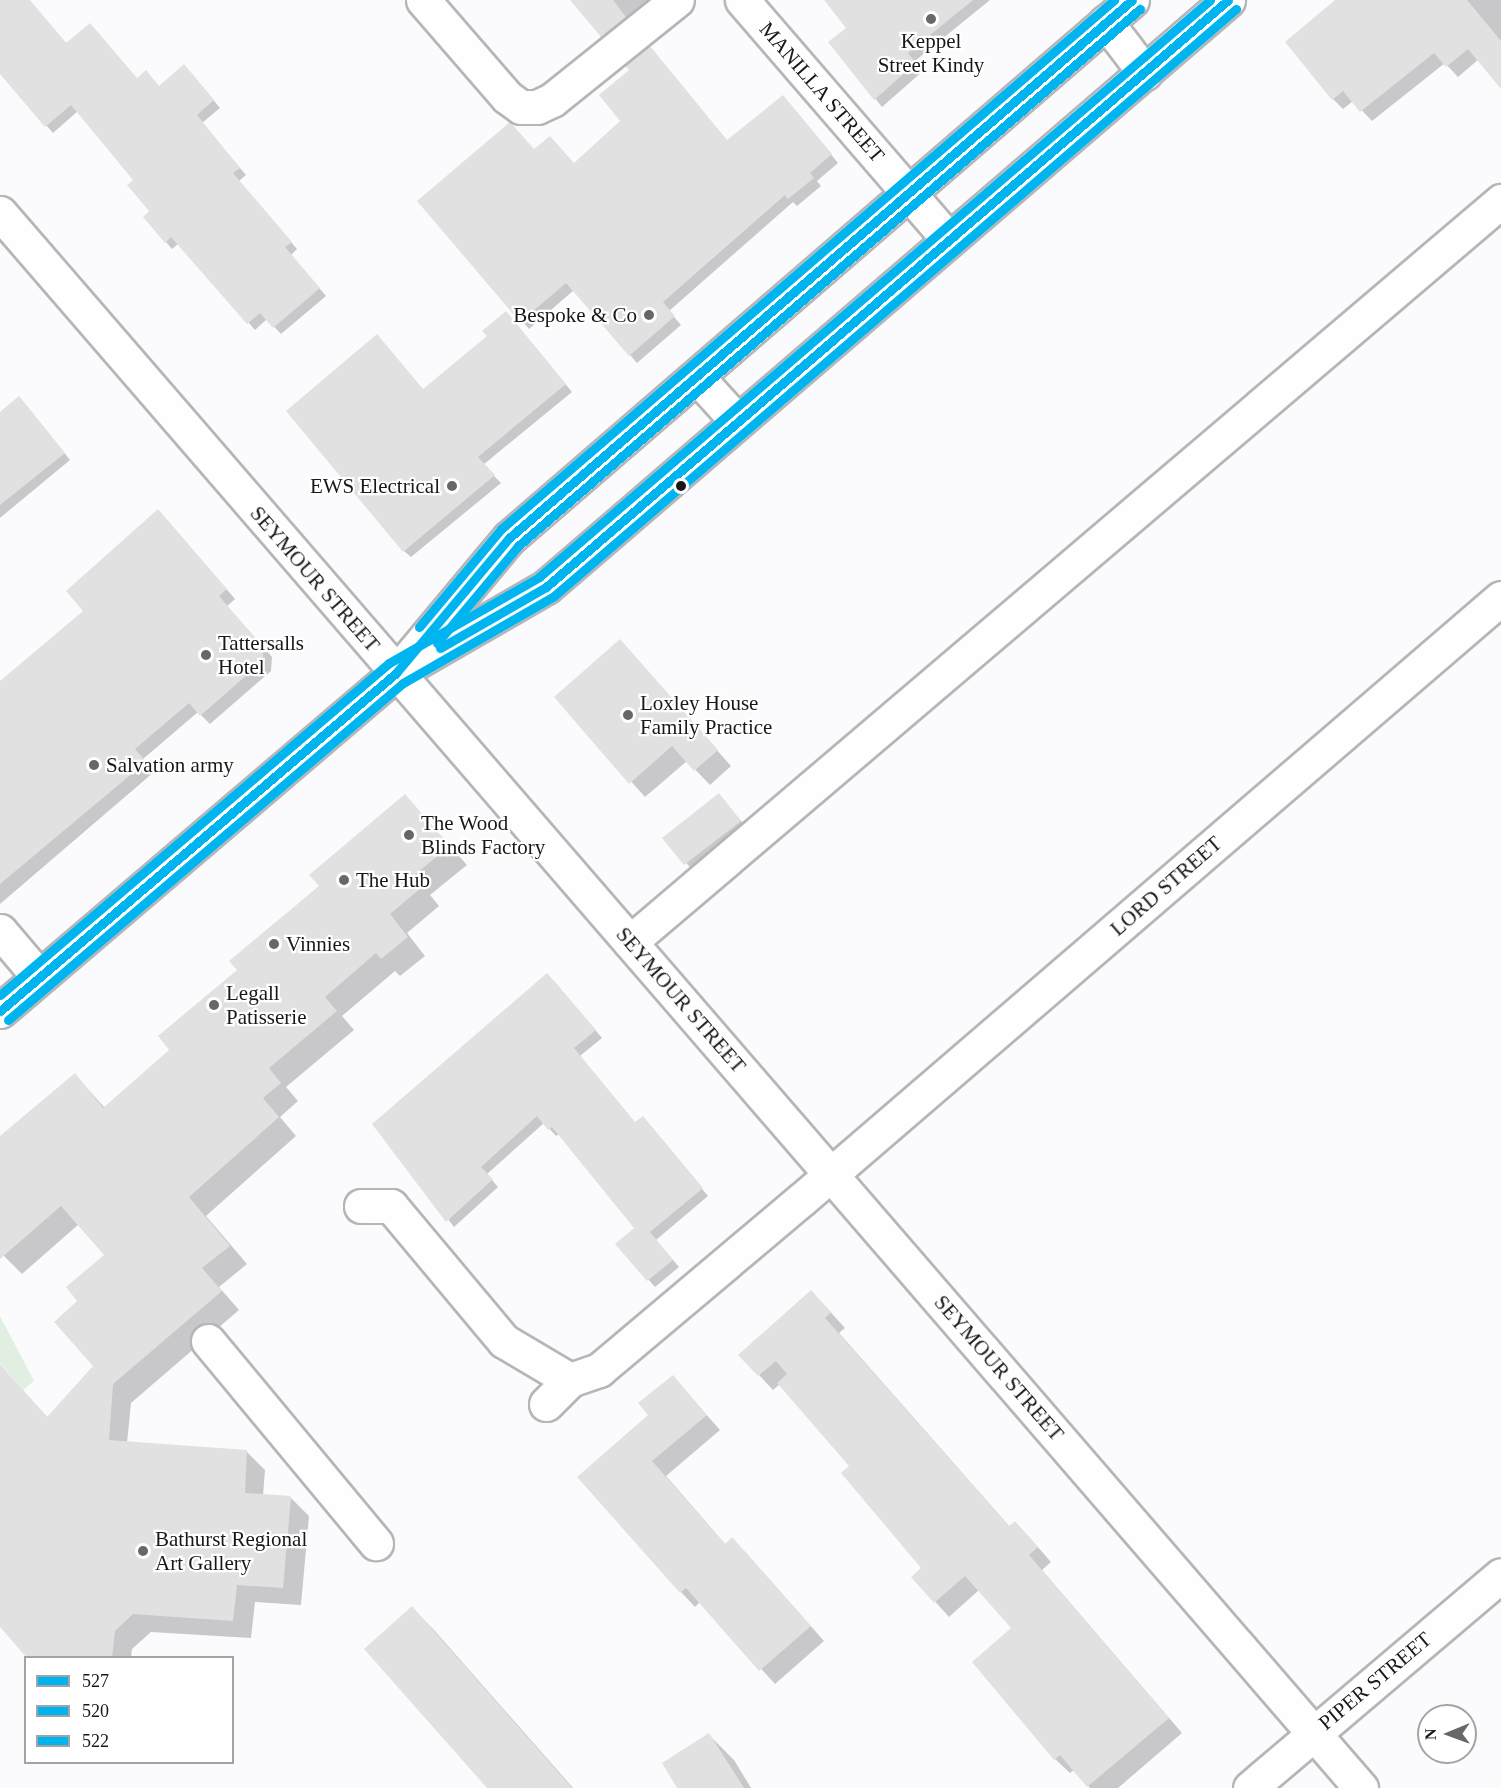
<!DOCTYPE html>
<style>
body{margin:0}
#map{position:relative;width:1501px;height:1788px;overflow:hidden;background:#fbfbfd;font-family:Georgia,serif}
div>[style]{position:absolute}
.green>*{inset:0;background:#e1efe2}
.shadow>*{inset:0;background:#0003}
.building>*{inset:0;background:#e2e1e2}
.roads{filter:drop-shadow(2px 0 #b6b6b8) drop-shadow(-2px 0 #b6b6b8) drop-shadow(0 2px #b6b6b8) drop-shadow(0 -2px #b6b6b8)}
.minor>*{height:33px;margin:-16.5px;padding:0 16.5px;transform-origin:16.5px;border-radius:16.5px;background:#fefeff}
.bus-1>*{height:9px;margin:-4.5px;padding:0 4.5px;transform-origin:4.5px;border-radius:4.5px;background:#00b5ef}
.bus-2>*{height:9px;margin:-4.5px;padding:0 4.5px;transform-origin:4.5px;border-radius:4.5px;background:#00b5ef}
.bus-3>*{height:9px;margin:-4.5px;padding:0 4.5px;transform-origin:4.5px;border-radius:4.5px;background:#00b5ef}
.dots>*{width:16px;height:16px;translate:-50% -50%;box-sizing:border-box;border:3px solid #fff;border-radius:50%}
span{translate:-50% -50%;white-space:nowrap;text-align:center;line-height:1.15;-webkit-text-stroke:4.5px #fff;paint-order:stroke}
.poi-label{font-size:21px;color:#181819}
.right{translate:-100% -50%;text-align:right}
.left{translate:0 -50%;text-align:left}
.street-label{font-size:21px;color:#181819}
.legend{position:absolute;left:24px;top:1656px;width:210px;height:108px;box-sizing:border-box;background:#fff;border:2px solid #a3a3a3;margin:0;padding:8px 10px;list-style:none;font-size:18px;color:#181819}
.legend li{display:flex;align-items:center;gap:12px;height:30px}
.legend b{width:30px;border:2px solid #a3a3a3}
.north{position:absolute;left:1417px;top:1704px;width:60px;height:60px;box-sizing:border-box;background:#fff;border:2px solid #a3a3a3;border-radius:50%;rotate:269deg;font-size:16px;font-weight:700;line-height:24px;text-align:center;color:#181819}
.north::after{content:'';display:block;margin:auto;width:21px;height:27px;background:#676769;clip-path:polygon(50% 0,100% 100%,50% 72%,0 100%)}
</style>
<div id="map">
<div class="green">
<div style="clip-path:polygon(0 1316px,34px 1381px,23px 1390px,0 1363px)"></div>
</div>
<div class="shadow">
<div style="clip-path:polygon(0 0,29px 0,67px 44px,137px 80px,160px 87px,191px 73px,220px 108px,202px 123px,246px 175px,239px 181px,297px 249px,291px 255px,326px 296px,281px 334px,267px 319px,255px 330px,179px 243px,172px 249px,166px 242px,135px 180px,78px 111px,53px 133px,0 73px)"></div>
<div style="clip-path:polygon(571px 0,653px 0,612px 45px)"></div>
<div style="clip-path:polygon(846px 0,990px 0,915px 61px,923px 71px,882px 107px,830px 42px,848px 28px)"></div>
<div style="clip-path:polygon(1339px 0,1501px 0,1501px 86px,1479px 59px,1458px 77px,1445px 63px,1372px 121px,1353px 101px,1343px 109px,1333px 99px)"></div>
<div style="clip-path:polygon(790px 104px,838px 163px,817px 181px,821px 186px,797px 206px,793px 202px,669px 311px,681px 325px,637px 363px,574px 290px,529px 329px,419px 201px,535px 151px,574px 164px,728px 142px)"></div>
<div style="clip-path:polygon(513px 320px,572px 392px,483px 465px,501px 483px,411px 557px,404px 551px,423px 390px)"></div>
<div style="clip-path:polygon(26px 405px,70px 460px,0 518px,0 414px)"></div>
<div style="clip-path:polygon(167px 520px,235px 599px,227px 606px,272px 657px,271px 671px,210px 724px,198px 712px,143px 759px,154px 772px,0 904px,0 682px,85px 611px)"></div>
<div style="clip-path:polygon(620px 641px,731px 766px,710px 785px,687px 761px,645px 797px,556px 697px)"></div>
<div style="clip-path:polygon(719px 795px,754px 836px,700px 879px,665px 838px)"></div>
<div style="clip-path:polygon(405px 796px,467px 865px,430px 895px,439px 906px,407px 933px,425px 956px,400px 976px,395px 971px,342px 1016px,354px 1030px,286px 1087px,298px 1101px,280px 1117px,296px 1136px,206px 1216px,247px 1264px,219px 1287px,239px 1310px,131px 1403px,127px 1443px,246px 1451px,265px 1470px,263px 1496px,291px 1498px,309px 1516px,301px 1605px,255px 1602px,251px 1638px,151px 1632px,132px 1649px,131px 1658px,30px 1658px,0 1624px,0 1365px,48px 1418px,95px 1366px,79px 1302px,106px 1255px,79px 1224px,22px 1274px,4px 1256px,0 1251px,0 1138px,75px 1075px,105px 1108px,171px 1050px,239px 971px)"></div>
<div style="clip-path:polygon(554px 981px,602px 1038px,580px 1056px,636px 1124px,649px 1125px,708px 1196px,656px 1240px,679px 1267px,655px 1287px,617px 1244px,636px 1228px,559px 1134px,556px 1136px,544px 1123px,487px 1174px,498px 1187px,454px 1227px,375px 1124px)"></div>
<div style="clip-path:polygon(825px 1306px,845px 1328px,839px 1333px,1010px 1527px,1029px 1537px,1051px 1562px,1042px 1570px,1182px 1733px,1118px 1788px,1090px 1788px,1074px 1770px,1070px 1773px,1055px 1759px,974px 1662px,1013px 1628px,979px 1590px,949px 1617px,913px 1577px,923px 1568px,851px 1466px,780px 1384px,773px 1390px,759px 1375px)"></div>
<div style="clip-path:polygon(673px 1377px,720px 1430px,666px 1476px,726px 1545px,732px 1539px,746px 1553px,824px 1641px,775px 1684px,700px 1602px,695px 1607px,681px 1592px,579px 1477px,650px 1415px)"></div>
<div style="clip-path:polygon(412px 1608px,434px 1630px,573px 1788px,489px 1788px)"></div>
<div style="clip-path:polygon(709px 1735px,734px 1760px,751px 1788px,679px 1788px)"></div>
</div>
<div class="building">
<div style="clip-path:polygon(0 0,30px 0,66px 43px,90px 23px,137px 78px,146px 70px,159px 86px,184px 64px,214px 100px,197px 115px,240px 168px,233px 173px,292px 242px,285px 247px,320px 288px,273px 328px,260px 313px,247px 324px,171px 237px,165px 243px,143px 217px,149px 211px,127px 185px,133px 180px,71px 105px,45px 127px,0 74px)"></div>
<div style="clip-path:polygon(570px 0,613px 0,626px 17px,601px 37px)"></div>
<div style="clip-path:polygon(824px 0,973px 0,908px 53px,916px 63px,874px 100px,828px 42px,846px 28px)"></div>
<div style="clip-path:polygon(1335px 0,1467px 0,1501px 41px,1501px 89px,1468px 49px,1446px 67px,1434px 53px,1360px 112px,1343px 91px,1332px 100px,1285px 42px)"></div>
<div style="clip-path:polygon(650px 46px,727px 140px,783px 95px,832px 154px,810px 173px,814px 178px,788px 199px,785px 195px,663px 302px,675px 316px,629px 356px,566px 283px,520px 322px,417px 201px,510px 122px,534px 149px,550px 136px,574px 163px,620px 121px,599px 95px,629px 70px,625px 65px)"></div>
<div style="clip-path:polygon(506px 311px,566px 384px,478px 457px,495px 475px,403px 552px,286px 411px,377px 334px,423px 389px,487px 336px,482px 331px)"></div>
<div style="clip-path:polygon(19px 396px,65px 453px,0 505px,0 412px)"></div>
<div style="clip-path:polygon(158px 509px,227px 589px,219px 596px,263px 647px,263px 661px,200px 716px,189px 703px,135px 749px,146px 762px,0 884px,0 681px,83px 611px,66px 591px)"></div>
<div style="clip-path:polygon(620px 639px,718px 750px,694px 771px,672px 746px,629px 784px,554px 697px)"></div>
<div style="clip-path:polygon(719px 793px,741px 821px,684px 865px,662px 838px)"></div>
<div style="clip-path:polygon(405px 794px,450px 846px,413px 876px,422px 887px,390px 914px,408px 937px,381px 959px,376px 953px,325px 997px,337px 1011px,269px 1068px,281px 1083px,263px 1098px,279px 1117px,189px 1197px,230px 1246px,202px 1268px,222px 1291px,113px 1384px,109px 1440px,247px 1450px,245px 1493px,291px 1496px,283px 1588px,237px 1585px,233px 1621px,133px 1614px,115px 1631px,112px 1658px,27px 1658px,0 1627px,0 1364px,47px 1417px,93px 1366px,54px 1322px,77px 1301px,66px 1287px,104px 1255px,61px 1206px,0 1259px,0 1136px,75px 1073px,103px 1108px,169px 1050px,158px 1036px,237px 970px,229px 961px,319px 886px,309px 875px)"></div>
<div style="clip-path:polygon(547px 973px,596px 1030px,574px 1048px,635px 1122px,643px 1116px,703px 1188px,650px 1232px,673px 1260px,647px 1281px,615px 1244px,634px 1228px,552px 1127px,548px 1130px,537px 1116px,481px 1167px,493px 1179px,446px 1222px,372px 1124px)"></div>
<div style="clip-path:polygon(811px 1290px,831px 1312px,825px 1318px,1009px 1526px,1015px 1521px,1038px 1547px,1029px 1555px,1169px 1718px,1087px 1787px,1060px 1755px,1054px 1760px,972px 1662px,1011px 1628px,965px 1576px,934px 1603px,911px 1577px,921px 1568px,841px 1473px,849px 1466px,777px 1383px,787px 1374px,776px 1361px,758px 1376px,738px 1355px)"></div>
<div style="clip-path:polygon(673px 1375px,707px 1415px,652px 1461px,725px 1544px,732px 1537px,811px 1626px,759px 1671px,686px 1588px,680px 1593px,577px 1477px,648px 1415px,638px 1403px)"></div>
<div style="clip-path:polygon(412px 1606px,572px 1788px,487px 1788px,364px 1649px)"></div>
<div style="clip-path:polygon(709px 1733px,744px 1788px,677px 1788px,662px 1763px)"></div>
</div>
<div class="roads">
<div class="minor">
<div style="left:423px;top:0;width:128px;rotate:49.1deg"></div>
<div style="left:507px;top:97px;width:17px;rotate:36deg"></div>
<div style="left:521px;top:107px;width:16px"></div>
<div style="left:537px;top:107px;width:17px;rotate:-25deg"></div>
<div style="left:552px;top:100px;width:160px;rotate:-38.7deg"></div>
<div style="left:742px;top:0;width:316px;rotate:49.2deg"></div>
<div style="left:1106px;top:22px;width:64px;rotate:52.6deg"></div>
<div style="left:0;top:213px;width:2082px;rotate:49.17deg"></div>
<div style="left:698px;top:378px;width:58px;rotate:47.8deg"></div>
<div style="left:416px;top:662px;width:150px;rotate:-30deg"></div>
<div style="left:546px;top:587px;width:900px;rotate:-40.72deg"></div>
<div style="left:0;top:931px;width:60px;rotate:49.7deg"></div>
<div style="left:630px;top:942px;width:1144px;rotate:-40.39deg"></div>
<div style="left:0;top:1011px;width:521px;rotate:-40.48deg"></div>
<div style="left:396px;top:673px;width:176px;rotate:-50.1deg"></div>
<div style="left:509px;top:538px;width:823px;rotate:-40.81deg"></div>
<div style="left:361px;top:1206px;width:30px"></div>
<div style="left:391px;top:1206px;width:176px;rotate:50.1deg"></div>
<div style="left:504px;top:1341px;width:77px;rotate:30.6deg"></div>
<div style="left:208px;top:1341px;width:263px;rotate:50.3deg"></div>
<div style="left:546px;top:1404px;width:34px;rotate:-45deg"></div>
<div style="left:570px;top:1380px;width:31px;rotate:-19deg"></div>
<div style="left:599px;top:1370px;width:264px;rotate:-40.1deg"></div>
<div style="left:801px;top:1200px;width:923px;rotate:-40.7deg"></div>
<div style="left:1250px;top:1788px;width:329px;rotate:-40.3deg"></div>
</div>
</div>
<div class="bus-1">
<div style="left:440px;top:648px;width:122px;rotate:-29.9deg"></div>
<div style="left:546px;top:587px;width:900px;rotate:-40.72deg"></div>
<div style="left:0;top:1011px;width:521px;rotate:-40.48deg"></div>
<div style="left:396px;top:673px;width:176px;rotate:-50.1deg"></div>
<div style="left:509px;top:538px;width:823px;rotate:-40.81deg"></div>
</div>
<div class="bus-2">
<div style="left:437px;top:643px;width:126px;rotate:-50.1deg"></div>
<div style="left:518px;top:546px;width:822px;rotate:-40.81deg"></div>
<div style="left:8px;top:1020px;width:519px;rotate:-40.47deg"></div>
<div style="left:403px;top:683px;width:174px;rotate:-29.9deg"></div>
<div style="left:554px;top:596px;width:900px;rotate:-40.72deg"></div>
</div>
<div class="bus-3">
<div style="left:419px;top:627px;width:128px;rotate:-50.1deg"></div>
<div style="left:501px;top:529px;width:810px;rotate:-40.79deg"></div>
<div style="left:0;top:995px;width:511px;rotate:-40.48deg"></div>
<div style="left:389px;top:663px;width:173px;rotate:-29.8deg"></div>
<div style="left:539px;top:577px;width:885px;rotate:-40.69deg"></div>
</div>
<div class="dots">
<div style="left:931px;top:19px;background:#676769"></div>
<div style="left:649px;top:315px;background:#676769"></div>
<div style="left:452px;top:486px;background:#676769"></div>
<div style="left:681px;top:486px;background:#181819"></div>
<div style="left:206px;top:655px;background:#676769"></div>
<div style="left:628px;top:715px;background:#676769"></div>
<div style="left:94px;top:765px;background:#676769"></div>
<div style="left:409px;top:835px;background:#676769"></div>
<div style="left:344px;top:880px;background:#676769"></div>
<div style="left:274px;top:944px;background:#676769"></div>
<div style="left:214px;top:1005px;background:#676769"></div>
<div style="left:143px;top:1551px;background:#676769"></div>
</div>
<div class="poi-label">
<span style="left:931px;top:53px">Keppel<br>Street Kindy</span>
<span class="right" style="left:637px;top:315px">Bespoke &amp; Co</span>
<span class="right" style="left:440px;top:486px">EWS Electrical</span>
<span class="left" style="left:218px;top:655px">Tattersalls<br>Hotel</span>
<span class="left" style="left:640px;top:715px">Loxley House<br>Family Practice</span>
<span class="left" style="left:106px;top:765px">Salvation army</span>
<span class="left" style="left:421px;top:835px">The Wood<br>Blinds Factory</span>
<span class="left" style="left:356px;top:880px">The Hub</span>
<span class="left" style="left:286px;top:944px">Vinnies</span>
<span class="left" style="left:226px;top:1005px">Legall<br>Patisserie</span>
<span class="left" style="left:155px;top:1551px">Bathurst Regional<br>Art Gallery</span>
</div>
<div class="street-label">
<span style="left:822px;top:92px;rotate:49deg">MANILLA STREET</span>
<span style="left:315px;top:579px;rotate:49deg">SEYMOUR STREET</span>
<span style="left:1166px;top:886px;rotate:-41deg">LORD STREET</span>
<span style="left:681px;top:1000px;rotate:49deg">SEYMOUR STREET</span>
<span style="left:999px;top:1368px;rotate:49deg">SEYMOUR STREET</span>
<span style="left:1375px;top:1681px;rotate:-40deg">PIPER STREET</span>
</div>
<ul class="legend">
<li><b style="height:8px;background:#00b5ef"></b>527</li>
<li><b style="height:8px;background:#00b5ef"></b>520</li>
<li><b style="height:8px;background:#00b5ef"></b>522</li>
</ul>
<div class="north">N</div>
</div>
